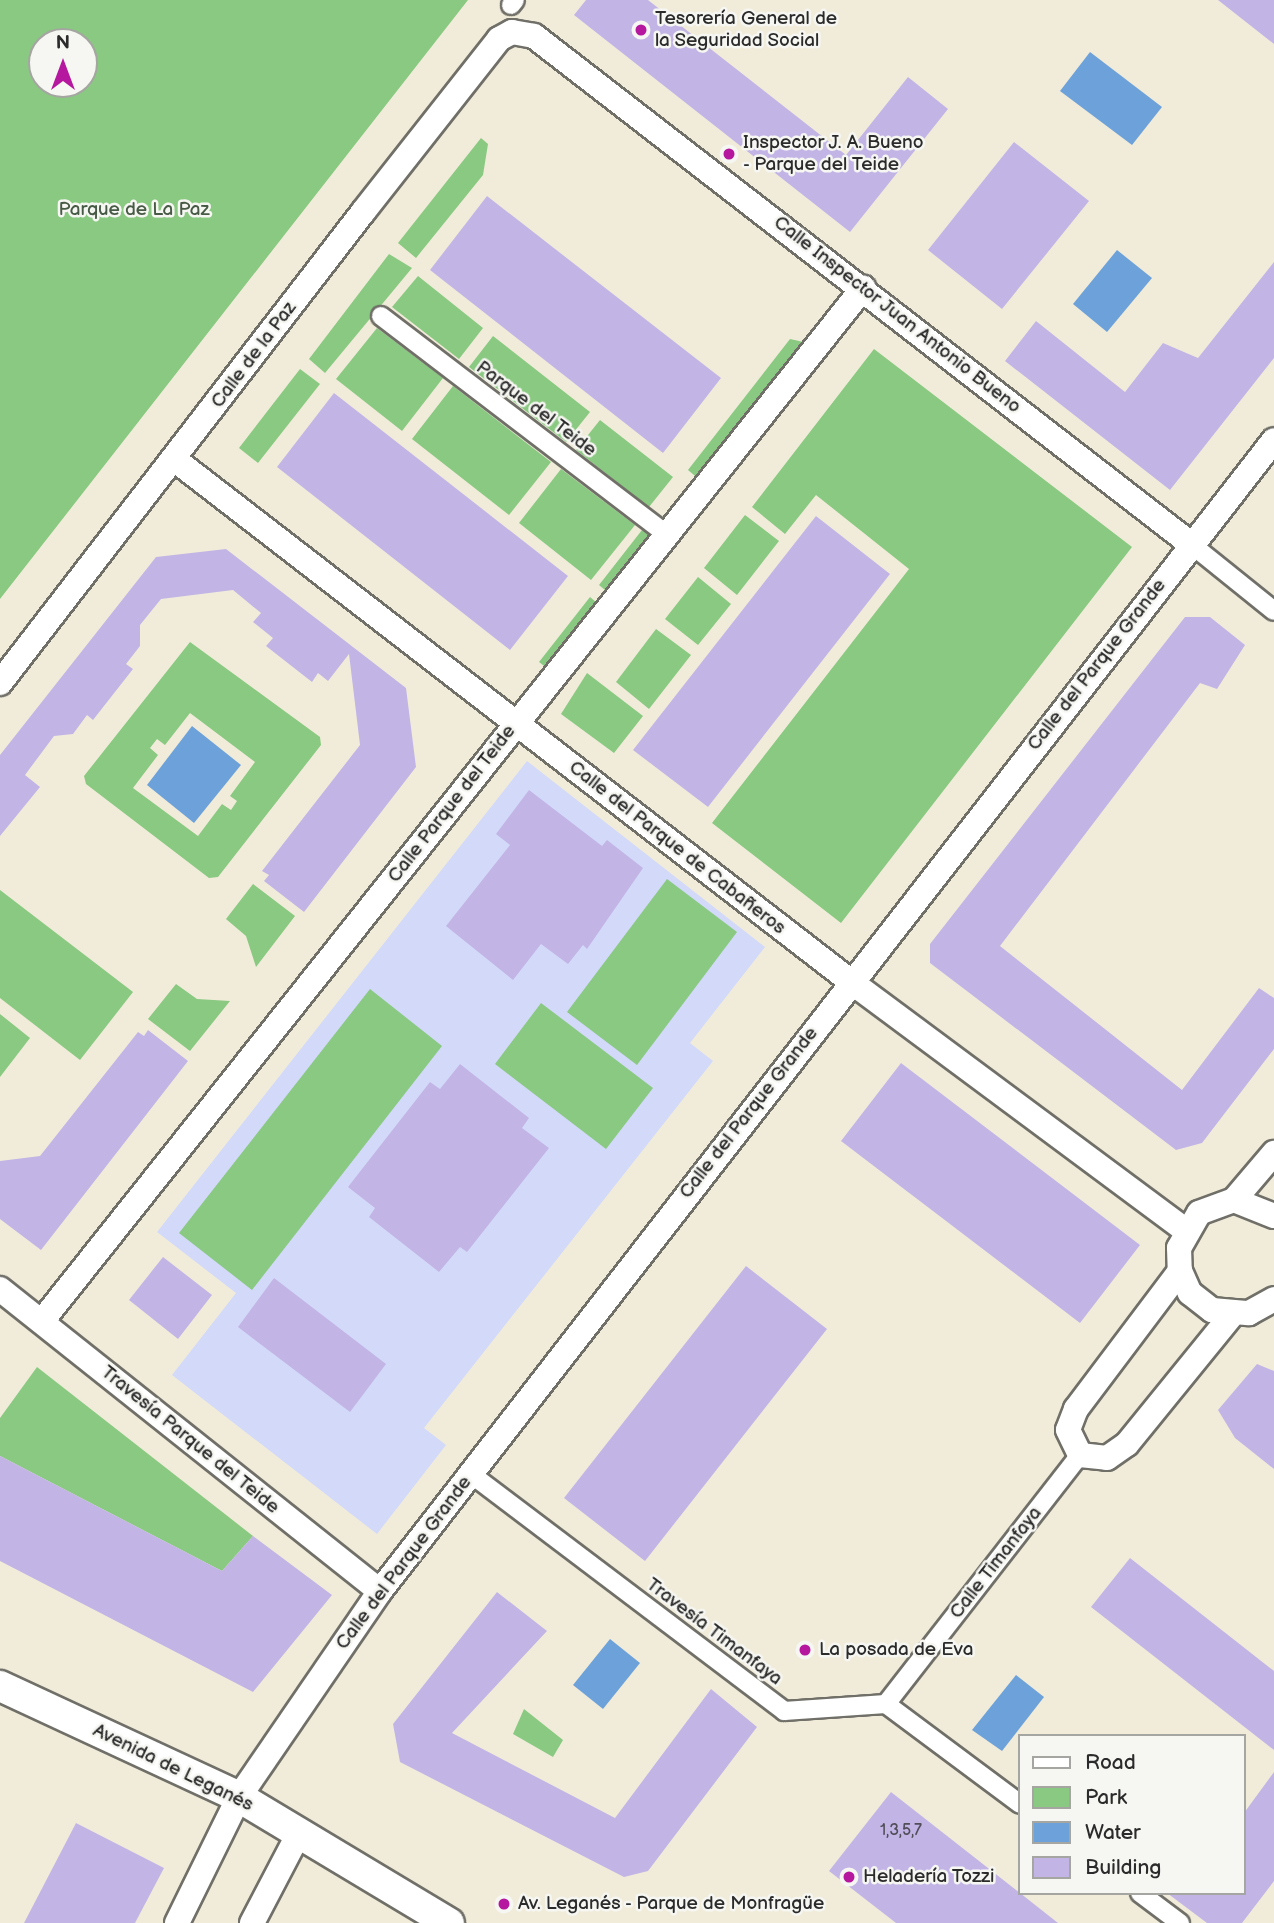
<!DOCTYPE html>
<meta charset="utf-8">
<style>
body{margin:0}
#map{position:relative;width:1274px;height:1923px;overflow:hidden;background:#f1ecda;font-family:"Balsamiq Sans",sans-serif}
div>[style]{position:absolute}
.built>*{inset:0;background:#d3d9f9}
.green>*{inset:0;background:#89c981}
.water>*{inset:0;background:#6da1d9}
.building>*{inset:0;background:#c2b5e6}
.roads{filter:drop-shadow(2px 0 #706f68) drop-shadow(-2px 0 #706f68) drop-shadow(0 2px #706f68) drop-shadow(0 -2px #706f68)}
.pedestrian>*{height:18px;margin:-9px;padding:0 9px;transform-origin:9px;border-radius:9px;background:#fff}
.minor>*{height:24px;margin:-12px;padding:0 12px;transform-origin:12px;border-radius:12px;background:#fff}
.tertiary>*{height:30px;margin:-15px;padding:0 15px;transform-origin:15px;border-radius:15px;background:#fff}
.dots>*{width:19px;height:19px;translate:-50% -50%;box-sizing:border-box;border:4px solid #f6f6f2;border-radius:50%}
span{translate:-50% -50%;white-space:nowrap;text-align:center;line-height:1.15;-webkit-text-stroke:5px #f6f6f2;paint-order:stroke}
.number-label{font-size:16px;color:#514e5a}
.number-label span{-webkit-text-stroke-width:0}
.poi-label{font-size:19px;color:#2b2b2b}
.left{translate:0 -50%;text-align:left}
.park-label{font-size:19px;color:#475a45}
.street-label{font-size:19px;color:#2b2b2b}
.legend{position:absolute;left:1018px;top:1734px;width:228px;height:161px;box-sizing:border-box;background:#f6f6f2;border:2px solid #a5a5a2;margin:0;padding:9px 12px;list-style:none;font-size:21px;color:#2b2b2b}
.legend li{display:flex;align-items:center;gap:14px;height:35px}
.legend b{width:35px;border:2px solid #a5a5a2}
.north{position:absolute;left:28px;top:28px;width:70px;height:70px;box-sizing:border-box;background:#f6f6f2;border:2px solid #a5a5a2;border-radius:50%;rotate:0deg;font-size:19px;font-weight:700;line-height:28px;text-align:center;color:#2b2b2b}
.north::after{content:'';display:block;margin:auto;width:24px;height:32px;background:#b5179e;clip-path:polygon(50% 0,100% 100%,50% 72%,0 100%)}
</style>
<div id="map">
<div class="built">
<div style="clip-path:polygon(527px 761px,765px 947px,690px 1043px,713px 1061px,424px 1428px,446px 1445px,377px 1534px,172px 1375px,236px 1293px,157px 1232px)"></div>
</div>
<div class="green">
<div style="clip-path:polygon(evenodd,0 0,468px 0,0 599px,0 0,42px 42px,84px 42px,84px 84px,42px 84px,42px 42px)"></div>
<div style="clip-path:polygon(481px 138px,488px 144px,483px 175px,416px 258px,398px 243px)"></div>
<div style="clip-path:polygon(389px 254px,412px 268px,325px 373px,309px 359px)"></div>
<div style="clip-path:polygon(418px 276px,483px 328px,459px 359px,392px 307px)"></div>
<div style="clip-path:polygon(377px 328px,443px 378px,402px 431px,336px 379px)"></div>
<div style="clip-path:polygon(493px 336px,590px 412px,566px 442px,469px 367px)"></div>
<div style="clip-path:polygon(790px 339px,808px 343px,701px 481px,688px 470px)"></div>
<div style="clip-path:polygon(874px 349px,1132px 547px,841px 923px,712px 823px,909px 569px,816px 495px,785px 534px,752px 507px)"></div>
<div style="clip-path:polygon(300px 369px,320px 384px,258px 463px,239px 448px)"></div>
<div style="clip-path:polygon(453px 386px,551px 462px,509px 515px,412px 439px)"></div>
<div style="clip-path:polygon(600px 420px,673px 477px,649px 507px,576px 450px)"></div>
<div style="clip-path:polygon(561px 469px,635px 525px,591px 580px,519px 523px)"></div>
<div style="clip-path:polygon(745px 515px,779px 541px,737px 595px,704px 568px)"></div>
<div style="clip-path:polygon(642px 530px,656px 540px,612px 596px,599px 585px)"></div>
<div style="clip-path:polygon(698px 577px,731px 604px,698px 645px,665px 619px)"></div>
<div style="clip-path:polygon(590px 597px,603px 608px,552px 672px,539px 662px)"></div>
<div style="clip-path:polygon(656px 629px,691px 655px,649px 709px,616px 682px)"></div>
<div style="clip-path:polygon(evenodd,190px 642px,320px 737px,321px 745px,218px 877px,209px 878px,86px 784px,84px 776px,190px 642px,190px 713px,255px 762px,230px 796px,237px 801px,231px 810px,222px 804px,198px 836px,133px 788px,158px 755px,150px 748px,157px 739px,165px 745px,190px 713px)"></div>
<div style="clip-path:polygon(587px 673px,643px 716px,614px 753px,561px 714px)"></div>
<div style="clip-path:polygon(667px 879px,737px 932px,637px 1065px,567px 1012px)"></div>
<div style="clip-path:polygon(253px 884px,295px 916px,256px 967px,246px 936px,226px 919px)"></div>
<div style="clip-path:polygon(0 890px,133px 992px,80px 1060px,0 998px)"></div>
<div style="clip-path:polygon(176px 984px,197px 999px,230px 1001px,190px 1051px,148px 1019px)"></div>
<div style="clip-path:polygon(370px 989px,442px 1046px,252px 1290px,179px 1233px)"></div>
<div style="clip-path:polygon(541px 1003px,653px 1088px,606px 1149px,495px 1064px)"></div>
<div style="clip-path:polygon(0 1014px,30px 1038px,0 1077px)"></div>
<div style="clip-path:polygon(37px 1367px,253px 1536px,222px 1571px,0 1456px,0 1418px)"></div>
<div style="clip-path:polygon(524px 1709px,563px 1740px,553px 1757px,513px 1734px)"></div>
</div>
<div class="water">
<div style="clip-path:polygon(1090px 52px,1162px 107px,1132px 145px,1060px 91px)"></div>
<div style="clip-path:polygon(1117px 250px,1152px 278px,1107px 332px,1073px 304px)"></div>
<div style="clip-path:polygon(192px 726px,241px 765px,194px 823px,147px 785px)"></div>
<div style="clip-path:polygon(610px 1639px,640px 1663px,603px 1709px,573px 1685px)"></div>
<div style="clip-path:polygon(1016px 1675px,1044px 1697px,1002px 1751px,972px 1730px)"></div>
</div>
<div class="building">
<div style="clip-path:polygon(586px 0,648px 0,846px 155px,908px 77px,948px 109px,850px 232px,574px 15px)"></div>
<div style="clip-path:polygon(1218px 0,1274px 0,1274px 44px)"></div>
<div style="clip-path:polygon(1014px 142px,1089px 201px,1002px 309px,928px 250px)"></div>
<div style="clip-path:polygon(487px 196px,721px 378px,663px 453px,430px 270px)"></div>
<div style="clip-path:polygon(1274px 262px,1274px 358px,1170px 490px,1005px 361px,1036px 321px,1125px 392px,1163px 343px,1198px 358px)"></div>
<div style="clip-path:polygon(334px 393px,568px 576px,510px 650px,277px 467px)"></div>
<div style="clip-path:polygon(816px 516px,890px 574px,708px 807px,633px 750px)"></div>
<div style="clip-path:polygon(226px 549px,406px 688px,416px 767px,304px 912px,264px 881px,269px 875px,262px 871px,360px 745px,349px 654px,328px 681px,318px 673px,312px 682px,266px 646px,273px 638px,253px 622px,261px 613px,233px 590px,161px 599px,140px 625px,140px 646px,126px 664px,133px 669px,93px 720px,87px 715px,73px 734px,54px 736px,25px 775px,40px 787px,0 836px,0 755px,156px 557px)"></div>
<div style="clip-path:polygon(1185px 617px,1210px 617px,1245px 645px,1217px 689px,1200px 683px,1000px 946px,1182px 1090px,1259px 988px,1274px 998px,1274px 1049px,1202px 1143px,1176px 1150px,930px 963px,930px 944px)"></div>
<div style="clip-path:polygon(529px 790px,602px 846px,607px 840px,643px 868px,587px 949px,583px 945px,568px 964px,541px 944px,513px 980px,446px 926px,510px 845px,496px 834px)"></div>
<div style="clip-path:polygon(148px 1030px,188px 1061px,41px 1250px,0 1219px,0 1161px,40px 1156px,138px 1032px,144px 1036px)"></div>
<div style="clip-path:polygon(901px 1063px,1140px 1245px,1080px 1323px,841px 1141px)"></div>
<div style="clip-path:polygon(460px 1064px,529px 1118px,522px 1128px,549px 1148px,467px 1252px,460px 1247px,439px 1272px,369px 1217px,375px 1208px,348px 1187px,430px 1082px,440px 1089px)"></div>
<div style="clip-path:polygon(163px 1257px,212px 1295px,178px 1339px,129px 1300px)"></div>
<div style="clip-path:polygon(746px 1266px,827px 1329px,645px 1561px,564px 1498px)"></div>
<div style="clip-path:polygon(274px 1278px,386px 1364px,350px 1412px,238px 1327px)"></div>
<div style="clip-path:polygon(1257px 1364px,1274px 1371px,1274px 1469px,1235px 1438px,1218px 1410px)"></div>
<div style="clip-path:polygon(0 1456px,222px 1571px,253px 1536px,332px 1595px,253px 1692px,0 1561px)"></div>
<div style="clip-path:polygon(1130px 1558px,1274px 1671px,1274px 1750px,1091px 1607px)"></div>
<div style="clip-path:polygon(497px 1592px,547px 1631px,452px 1733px,615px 1818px,711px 1689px,757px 1727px,648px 1871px,624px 1877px,400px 1762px,393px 1724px)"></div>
<div style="clip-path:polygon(1274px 1772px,1274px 1881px,1242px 1923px,1207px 1923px,1167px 1893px,1244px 1893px,1244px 1813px)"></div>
<div style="clip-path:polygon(891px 1792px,1020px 1893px,1058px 1923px,896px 1923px,829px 1871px)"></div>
<div style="clip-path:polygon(76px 1823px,164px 1868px,135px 1923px,24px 1923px)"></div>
</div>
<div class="roads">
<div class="pedestrian">
<div style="left:511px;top:5px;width:6px;rotate:-51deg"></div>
<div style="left:381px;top:316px;width:360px;rotate:37.4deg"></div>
<div style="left:1192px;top:545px;width:105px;rotate:38.8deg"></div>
<div style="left:471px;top:1474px;width:393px;rotate:37.1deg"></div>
<div style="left:784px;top:1711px;width:102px;rotate:-3.9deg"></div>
<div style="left:886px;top:1704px;width:167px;rotate:36.7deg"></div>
<div style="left:886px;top:1704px;width:316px;rotate:-52.1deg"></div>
<div style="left:1140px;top:1893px;width:50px;rotate:36.9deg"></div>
</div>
<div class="minor">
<div style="left:174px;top:459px;width:854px;rotate:37.67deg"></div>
<div style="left:850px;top:981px;width:417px;rotate:36.6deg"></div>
<div style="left:0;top:683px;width:595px;rotate:-52.38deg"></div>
<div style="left:363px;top:212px;width:220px;rotate:-51.8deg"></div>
<div style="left:499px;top:39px;width:15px;rotate:-28deg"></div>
<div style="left:512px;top:32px;width:22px;rotate:10deg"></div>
<div style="left:534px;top:36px;width:832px;rotate:37.72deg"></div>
<div style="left:1234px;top:1200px;width:62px;rotate:-49.6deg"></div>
<div style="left:1274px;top:1216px;width:43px;rotate:-158.2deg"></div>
<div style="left:1234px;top:1200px;width:37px;rotate:160deg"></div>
<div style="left:1199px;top:1213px;width:40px;rotate:119.7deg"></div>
<div style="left:1179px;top:1248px;width:23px;rotate:88deg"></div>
<div style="left:1180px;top:1271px;width:24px;rotate:66deg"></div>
<div style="left:1190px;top:1293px;width:28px;rotate:38deg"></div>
<div style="left:1212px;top:1310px;width:37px;rotate:5deg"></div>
<div style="left:1249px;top:1313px;width:29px;rotate:-29deg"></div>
<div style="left:1180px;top:1271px;width:173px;rotate:127deg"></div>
<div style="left:1076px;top:1409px;width:22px;rotate:111deg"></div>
<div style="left:1068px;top:1430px;width:28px;rotate:64deg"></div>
<div style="left:1080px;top:1455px;width:27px;rotate:6deg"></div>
<div style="left:1107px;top:1458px;width:24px;rotate:-35deg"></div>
<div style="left:1127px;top:1444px;width:166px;rotate:-50.9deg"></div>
<div style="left:0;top:1289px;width:485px;rotate:38.5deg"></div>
<div style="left:42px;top:1321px;width:1320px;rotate:-51.52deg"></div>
<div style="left:177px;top:1923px;width:140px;rotate:-63.8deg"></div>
<div style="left:239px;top:1797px;width:250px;rotate:-55.6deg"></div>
<div style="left:380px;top:1591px;width:1457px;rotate:-52.16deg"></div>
<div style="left:252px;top:1923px;width:99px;rotate:-62.4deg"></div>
</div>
<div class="tertiary">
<div style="left:0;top:1686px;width:264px;rotate:24.9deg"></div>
<div style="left:239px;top:1797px;width:245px;rotate:31deg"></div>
</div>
</div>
<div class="dots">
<div style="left:641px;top:30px;background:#b5179e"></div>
<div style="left:729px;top:154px;background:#b5179e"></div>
<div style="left:805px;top:1650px;background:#b5179e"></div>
<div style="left:849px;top:1877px;background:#b5179e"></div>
<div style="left:504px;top:1904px;background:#b5179e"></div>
</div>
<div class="number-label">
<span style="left:901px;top:1831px">1,3,5,7</span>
</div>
<div class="poi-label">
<span class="left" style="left:655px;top:30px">Tesorería General de<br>la Seguridad Social</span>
<span class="left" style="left:743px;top:154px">Inspector J. A. Bueno<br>- Parque del Teide</span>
<span class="left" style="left:819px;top:1650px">La posada de Eva</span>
<span class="left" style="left:863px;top:1877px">Heladería Tozzi</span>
<span class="left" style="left:518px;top:1904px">Av. Leganés - Parque de Monfragüe</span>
</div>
<div class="park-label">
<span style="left:134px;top:210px">Parque de La Paz</span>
</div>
<div class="street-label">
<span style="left:897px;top:315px;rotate:38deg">Calle Inspector Juan Antonio Bueno</span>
<span style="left:254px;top:355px;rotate:-53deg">Calle de la Paz</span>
<span style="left:536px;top:409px;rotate:37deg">Parque del Teide</span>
<span style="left:1097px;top:665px;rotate:-52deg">Calle del Parque Grande</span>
<span style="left:452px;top:804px;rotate:-52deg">Calle Parque del Teide</span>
<span style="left:677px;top:848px;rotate:38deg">Calle del Parque de Cabañeros</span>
<span style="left:749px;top:1113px;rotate:-52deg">Calle del Parque Grande</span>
<span style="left:190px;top:1440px;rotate:39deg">Travesía Parque del Teide</span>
<span style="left:404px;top:1563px;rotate:-53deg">Calle del Parque Grande</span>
<span style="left:996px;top:1563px;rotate:-52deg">Calle Timanfaya</span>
<span style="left:714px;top:1632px;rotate:37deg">Travesía Timanfaya</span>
<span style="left:173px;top:1768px;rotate:26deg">Avenida de Leganés</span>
</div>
<ul class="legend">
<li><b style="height:9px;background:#fff"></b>Road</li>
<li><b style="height:19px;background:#89c981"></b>Park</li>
<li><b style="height:19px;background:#6da1d9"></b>Water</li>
<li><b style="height:19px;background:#c2b5e6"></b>Building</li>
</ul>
<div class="north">N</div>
</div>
